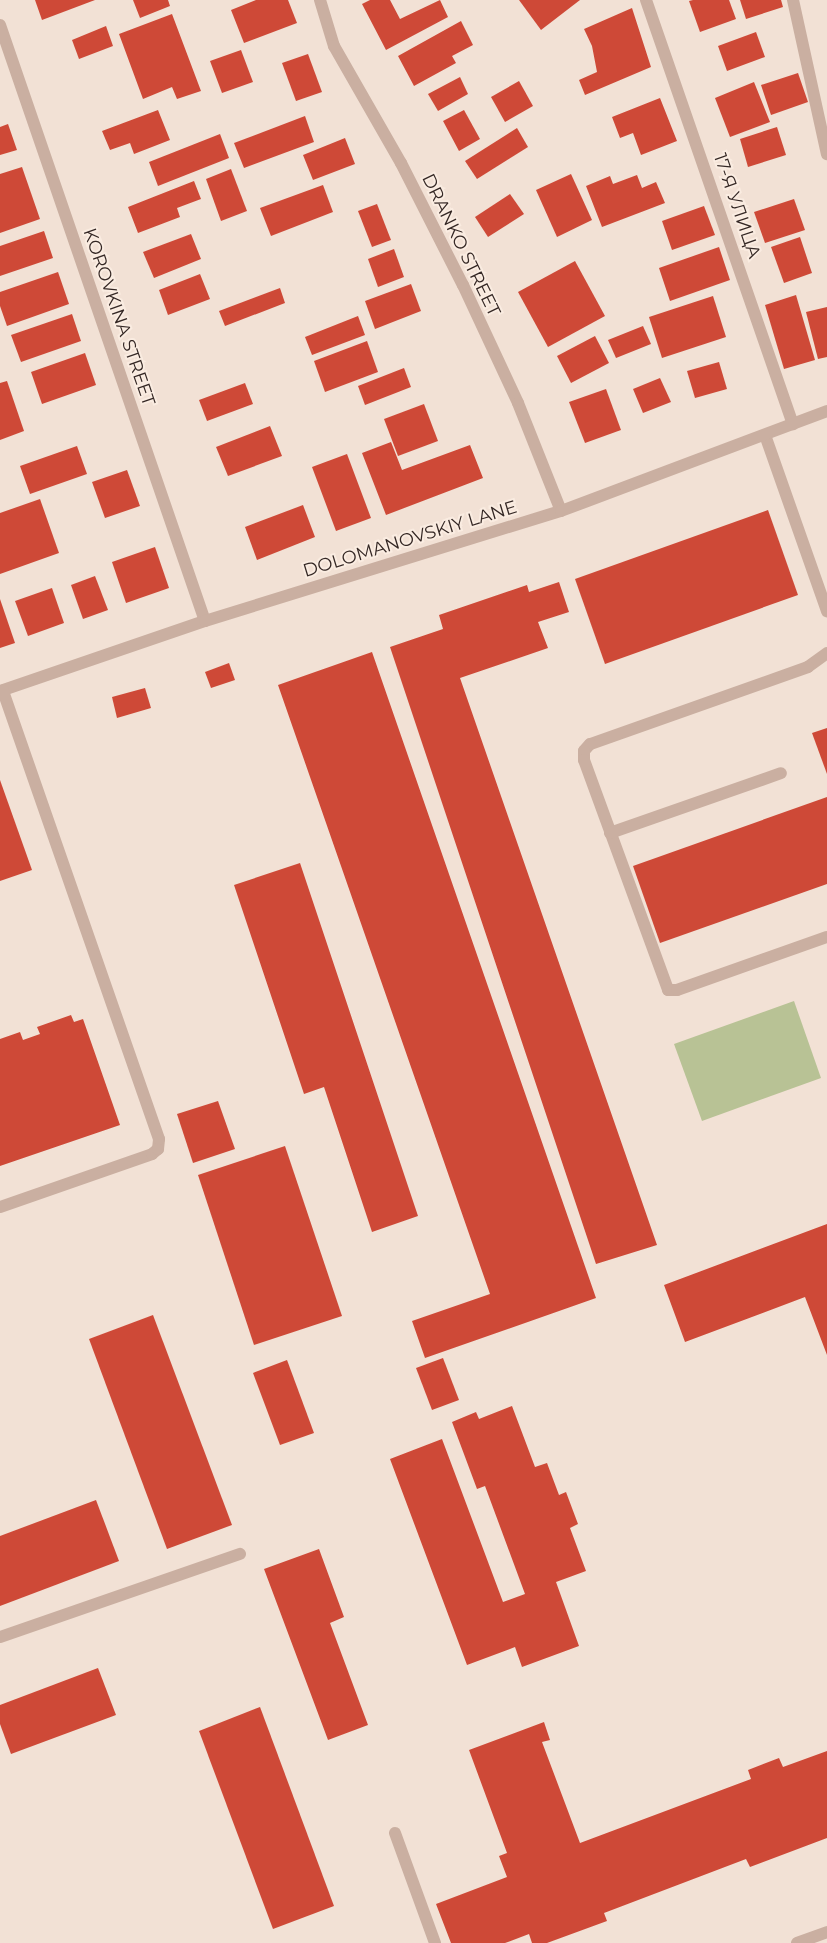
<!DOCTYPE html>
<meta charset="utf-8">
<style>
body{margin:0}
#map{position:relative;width:827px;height:1943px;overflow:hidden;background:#f2e1d5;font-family:Montserrat,sans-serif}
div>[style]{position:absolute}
.green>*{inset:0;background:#b8c295}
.building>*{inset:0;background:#ce4937}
.minor>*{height:12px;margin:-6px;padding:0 6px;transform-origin:6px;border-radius:6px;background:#caafa1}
span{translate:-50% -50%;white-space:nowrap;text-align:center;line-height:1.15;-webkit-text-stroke:4px #faece1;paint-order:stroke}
.street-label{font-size:18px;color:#342724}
</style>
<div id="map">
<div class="green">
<div style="clip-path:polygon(794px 1001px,821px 1078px,702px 1121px,674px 1044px)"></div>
</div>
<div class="building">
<div style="clip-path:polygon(35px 0,95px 0,42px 20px)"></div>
<div style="clip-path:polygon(133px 0,168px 0,170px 6px,140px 18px)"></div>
<div style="clip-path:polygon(256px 0,288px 0,297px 23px,244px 43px,231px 10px)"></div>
<div style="clip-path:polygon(370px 0,390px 0,400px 19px,440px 0,448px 17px,386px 50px,362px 4px)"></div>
<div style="clip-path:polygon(519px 0,580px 0,541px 30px)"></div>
<div style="clip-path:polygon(693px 0,729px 0,736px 19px,700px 32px,689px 1px)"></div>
<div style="clip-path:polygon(740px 0,781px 0,783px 7px,746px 19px)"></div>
<div style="clip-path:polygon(632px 8px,651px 67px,585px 95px,579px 80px,597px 72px,592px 46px,584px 29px)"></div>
<div style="clip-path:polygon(172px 14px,201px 91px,177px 99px,172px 87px,143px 99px,119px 34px)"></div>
<div style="clip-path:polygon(461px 21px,473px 45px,452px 56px,456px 63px,414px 86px,398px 56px)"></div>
<div style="clip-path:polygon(106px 26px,113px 46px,79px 59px,72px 40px)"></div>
<div style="clip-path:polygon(756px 32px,765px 57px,727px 71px,718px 46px)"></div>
<div style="clip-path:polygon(241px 50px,253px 82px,222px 93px,210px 61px)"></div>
<div style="clip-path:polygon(308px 54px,322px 92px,296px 101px,282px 63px)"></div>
<div style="clip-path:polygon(798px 73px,808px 102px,771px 115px,761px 85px)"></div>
<div style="clip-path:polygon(460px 77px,468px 94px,438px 111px,428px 94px)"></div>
<div style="clip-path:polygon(519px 81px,533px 106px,505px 122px,491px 97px)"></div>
<div style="clip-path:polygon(754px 82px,770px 122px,730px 137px,715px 98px)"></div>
<div style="clip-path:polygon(660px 98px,677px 141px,641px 155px,633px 133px,620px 138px,612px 117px)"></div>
<div style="clip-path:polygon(158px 110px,170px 140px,134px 154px,130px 143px,110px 150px,102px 131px)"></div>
<div style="clip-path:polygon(464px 110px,480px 139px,459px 151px,443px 121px)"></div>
<div style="clip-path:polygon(305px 116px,314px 142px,244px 168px,234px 143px)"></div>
<div style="clip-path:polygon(8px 124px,17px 150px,0 155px,0 127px)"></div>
<div style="clip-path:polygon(777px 127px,786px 155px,748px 167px,740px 139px)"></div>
<div style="clip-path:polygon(517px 128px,528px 147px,477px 179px,465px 161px)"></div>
<div style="clip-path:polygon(220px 134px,229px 158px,158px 186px,149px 162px)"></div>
<div style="clip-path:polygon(345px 138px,355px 164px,313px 180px,303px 155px)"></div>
<div style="clip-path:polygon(22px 167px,40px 219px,0 233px,0 174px)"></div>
<div style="clip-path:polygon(231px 169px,247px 211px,221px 221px,206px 179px)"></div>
<div style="clip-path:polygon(571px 174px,592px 220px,557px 237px,536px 190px)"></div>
<div style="clip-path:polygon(637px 175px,642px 188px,656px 182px,665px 203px,602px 227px,586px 186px,610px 176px,613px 184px)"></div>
<div style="clip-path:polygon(194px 181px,201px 199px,177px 208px,180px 217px,138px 233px,128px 207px)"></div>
<div style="clip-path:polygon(323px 185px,333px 212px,271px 236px,260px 208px)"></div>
<div style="clip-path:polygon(510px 194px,524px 214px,488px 237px,475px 217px)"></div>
<div style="clip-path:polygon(794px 199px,805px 230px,765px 243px,754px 212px)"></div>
<div style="clip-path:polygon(377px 204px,391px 240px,372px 247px,358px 211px)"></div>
<div style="clip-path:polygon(704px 206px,715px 235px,672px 250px,662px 221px)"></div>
<div style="clip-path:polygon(44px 231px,53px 258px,0 276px,0 246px)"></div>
<div style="clip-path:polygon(191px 234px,201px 259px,154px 278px,143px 252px)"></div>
<div style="clip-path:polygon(800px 237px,812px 273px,784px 283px,771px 247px)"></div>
<div style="clip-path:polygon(719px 247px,730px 280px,670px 301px,659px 268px)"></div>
<div style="clip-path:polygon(394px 249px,404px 277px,378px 287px,368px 259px)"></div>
<div style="clip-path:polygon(575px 261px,605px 316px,548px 347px,518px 292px)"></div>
<div style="clip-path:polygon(58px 272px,69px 304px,7px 326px,0 306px,0 292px)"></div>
<div style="clip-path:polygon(200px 274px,210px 299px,168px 315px,159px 290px)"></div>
<div style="clip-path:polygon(411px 284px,421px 311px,375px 329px,365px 301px)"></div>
<div style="clip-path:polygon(280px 288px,285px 303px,225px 326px,219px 311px)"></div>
<div style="clip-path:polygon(796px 295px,815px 360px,784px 369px,765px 305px)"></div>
<div style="clip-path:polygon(713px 296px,726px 337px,662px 358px,649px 317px)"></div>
<div style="clip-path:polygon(827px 307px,827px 357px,818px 359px,806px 312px)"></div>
<div style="clip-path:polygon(72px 314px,81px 341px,21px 362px,11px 335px)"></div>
<div style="clip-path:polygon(358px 316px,365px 335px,312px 355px,305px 337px)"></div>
<div style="clip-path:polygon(643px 326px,651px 344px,616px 358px,608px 340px)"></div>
<div style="clip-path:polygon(595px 336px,609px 363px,571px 383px,557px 356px)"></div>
<div style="clip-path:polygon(367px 341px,378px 372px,325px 392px,314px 361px)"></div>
<div style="clip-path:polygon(85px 353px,96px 385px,42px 404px,31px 372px)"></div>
<div style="clip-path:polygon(719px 362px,727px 389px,695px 398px,687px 371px)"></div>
<div style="clip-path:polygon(404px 368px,411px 387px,365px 405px,358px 386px)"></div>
<div style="clip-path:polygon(660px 378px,671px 402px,643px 413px,633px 389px)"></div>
<div style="clip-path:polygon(7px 381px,24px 431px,0 440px,0 383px)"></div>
<div style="clip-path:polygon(245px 383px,253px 404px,207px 421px,199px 400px)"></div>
<div style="clip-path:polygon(606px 389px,621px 430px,585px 443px,569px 402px)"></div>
<div style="clip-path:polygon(424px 404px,438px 441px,398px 456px,384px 419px)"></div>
<div style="clip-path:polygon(270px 426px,282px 456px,228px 476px,216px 447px)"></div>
<div style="clip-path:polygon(391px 442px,402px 470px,470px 445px,483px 478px,386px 515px,362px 453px)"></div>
<div style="clip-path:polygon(77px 446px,87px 474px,30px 494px,20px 466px)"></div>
<div style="clip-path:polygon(347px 454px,371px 518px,336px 531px,312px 467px)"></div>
<div style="clip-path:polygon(127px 470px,140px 506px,105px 518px,92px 482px)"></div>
<div style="clip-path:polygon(40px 499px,59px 553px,0 574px,0 513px)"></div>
<div style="clip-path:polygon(303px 505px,315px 537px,257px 560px,245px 527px)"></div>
<div style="clip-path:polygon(768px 510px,798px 595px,605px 664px,575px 579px)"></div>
<div style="clip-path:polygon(155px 547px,169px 588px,126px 603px,112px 562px)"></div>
<div style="clip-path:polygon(95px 576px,108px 610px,83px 619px,71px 585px)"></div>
<div style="clip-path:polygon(559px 582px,569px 612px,538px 622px,548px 648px,460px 678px,657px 1245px,596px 1264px,390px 647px,443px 629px,439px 615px,527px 585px,529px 592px)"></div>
<div style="clip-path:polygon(52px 588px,64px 623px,28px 636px,15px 601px)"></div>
<div style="clip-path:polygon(0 599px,15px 643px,0 648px)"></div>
<div style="clip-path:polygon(372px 652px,596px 1298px,425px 1358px,412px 1321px,490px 1294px,278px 685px)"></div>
<div style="clip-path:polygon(229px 663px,235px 680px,211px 688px,205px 672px)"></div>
<div style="clip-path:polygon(145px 688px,151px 708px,117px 718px,112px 697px)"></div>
<div style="clip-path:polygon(827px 728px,827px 774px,812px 733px)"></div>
<div style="clip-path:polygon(0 780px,32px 870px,0 881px)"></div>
<div style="clip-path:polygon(827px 797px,827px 884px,660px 943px,633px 866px)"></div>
<div style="clip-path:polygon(300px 863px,418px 1216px,372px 1232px,324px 1087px,304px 1094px,234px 885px)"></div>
<div style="clip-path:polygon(71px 1015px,74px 1022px,83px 1019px,120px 1125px,0 1166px,0 1039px,20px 1032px,23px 1040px,40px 1034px,37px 1027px)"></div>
<div style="clip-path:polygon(218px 1101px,235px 1149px,193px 1163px,177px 1114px)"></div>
<div style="clip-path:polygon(285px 1146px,342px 1316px,254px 1345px,198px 1175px)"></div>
<div style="clip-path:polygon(827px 1224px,827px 1355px,805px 1297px,685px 1342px,664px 1285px)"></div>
<div style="clip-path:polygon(153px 1315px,232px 1525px,167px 1549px,89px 1339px)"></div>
<div style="clip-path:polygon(443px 1358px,459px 1400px,432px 1410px,416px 1368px)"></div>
<div style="clip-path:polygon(287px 1360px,314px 1433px,280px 1445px,253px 1373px)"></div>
<div style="clip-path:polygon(512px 1406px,535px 1467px,547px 1463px,559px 1495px,566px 1492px,578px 1524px,570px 1528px,586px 1571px,556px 1582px,579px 1646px,522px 1667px,515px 1647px,467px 1665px,390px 1459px,442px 1439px,503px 1602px,525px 1594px,485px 1486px,477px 1489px,452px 1422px,476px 1412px,479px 1419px)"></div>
<div style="clip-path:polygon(96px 1500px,119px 1561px,0 1606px,0 1536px)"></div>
<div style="clip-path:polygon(319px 1549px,344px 1617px,330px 1623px,368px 1725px,328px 1740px,264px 1569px)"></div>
<div style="clip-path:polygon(98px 1668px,116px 1715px,11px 1754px,0 1724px,0 1705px)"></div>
<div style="clip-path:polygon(260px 1707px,334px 1906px,273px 1929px,199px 1731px)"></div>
<div style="clip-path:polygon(544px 1722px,550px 1740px,542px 1742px,580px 1843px,751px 1779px,748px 1770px,779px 1758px,783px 1767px,827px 1751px,827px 1838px,750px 1867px,746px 1859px,604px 1913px,607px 1921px,547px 1943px,532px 1943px,529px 1934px,505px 1943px,451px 1943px,436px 1904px,507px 1877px,499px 1856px,507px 1853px,469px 1750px)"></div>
</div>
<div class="minor">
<div style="left:320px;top:0;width:48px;rotate:73.1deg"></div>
<div style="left:334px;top:46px;width:135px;rotate:60.2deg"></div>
<div style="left:401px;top:163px;width:137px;rotate:63.1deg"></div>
<div style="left:463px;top:285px;width:130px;rotate:65deg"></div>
<div style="left:518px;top:403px;width:116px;rotate:68.3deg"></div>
<div style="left:646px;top:0;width:449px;rotate:70.9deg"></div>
<div style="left:793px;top:0;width:158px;rotate:77.6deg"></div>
<div style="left:0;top:25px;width:630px;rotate:71.02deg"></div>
<div style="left:765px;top:435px;width:187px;rotate:70.6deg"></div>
<div style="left:827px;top:653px;width:24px;rotate:144deg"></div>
<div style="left:808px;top:667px;width:231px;rotate:160.5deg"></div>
<div style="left:590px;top:744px;width:9px;rotate:131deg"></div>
<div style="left:584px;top:751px;width:9px;rotate:90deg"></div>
<div style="left:584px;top:760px;width:245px;rotate:69.9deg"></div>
<div style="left:668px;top:990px;width:9px"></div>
<div style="left:677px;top:990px;width:159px;rotate:-19.5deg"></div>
<div style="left:0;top:691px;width:217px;rotate:-18.9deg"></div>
<div style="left:205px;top:621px;width:373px;rotate:-17.2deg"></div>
<div style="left:561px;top:511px;width:284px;rotate:-20.6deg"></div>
<div style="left:610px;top:833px;width:181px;rotate:-19.3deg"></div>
<div style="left:0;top:1207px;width:161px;rotate:-19.2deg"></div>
<div style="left:152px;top:1154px;width:8px;rotate:-40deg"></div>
<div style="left:158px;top:1149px;width:10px;rotate:-84deg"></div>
<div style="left:159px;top:1139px;width:475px;rotate:-109.2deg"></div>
<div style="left:0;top:1637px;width:254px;rotate:-19.1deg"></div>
<div style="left:395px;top:1833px;width:117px;rotate:70deg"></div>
<div style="left:797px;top:1943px;width:32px;rotate:-20deg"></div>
</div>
<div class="street-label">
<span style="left:737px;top:206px;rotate:71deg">17-Я УЛИЦА</span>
<span style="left:461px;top:245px;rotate:64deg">DRANKO STREET</span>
<span style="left:119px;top:317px;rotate:71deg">KOROVKINA STREET</span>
<span style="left:410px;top:539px;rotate:-17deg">DOLOMANOVSKIY LANE</span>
</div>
</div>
